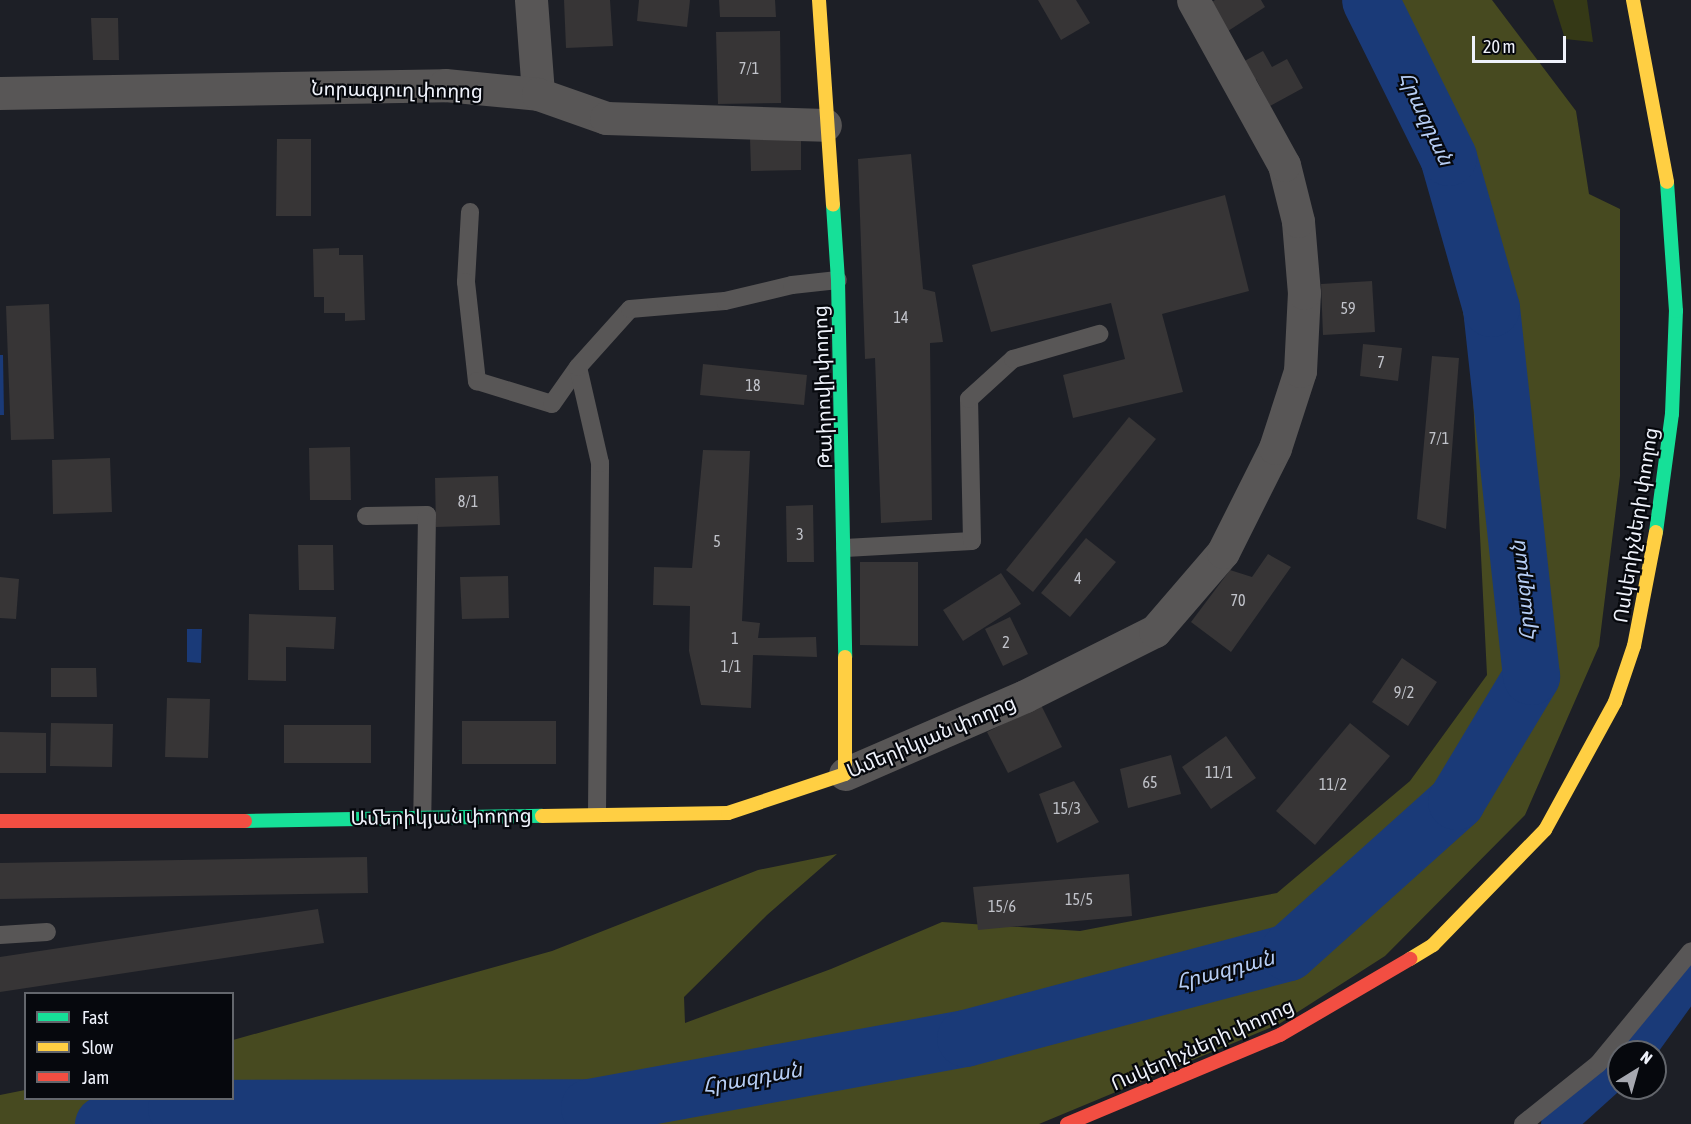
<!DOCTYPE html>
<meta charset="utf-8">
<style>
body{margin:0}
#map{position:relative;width:1691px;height:1124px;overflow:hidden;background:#1d1f26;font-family:"Asap Condensed","Noto Sans Armenian",sans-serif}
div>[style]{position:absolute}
.green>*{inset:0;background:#353916}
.forest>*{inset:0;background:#474a20}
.water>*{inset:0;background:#1a3a78}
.canal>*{height:33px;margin:-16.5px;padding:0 16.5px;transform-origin:16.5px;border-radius:16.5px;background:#1a3a78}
.river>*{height:57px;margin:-28.5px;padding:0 28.5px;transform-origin:28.5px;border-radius:28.5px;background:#1a3a78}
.building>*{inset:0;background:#373536}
.lane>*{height:18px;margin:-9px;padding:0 9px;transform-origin:9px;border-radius:9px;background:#585656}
.street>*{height:33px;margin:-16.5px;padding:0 16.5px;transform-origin:16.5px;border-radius:16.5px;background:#585656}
.fast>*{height:14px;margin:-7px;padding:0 7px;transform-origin:7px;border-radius:7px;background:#16e098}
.slow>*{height:14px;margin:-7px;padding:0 7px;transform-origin:7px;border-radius:7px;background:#ffcf43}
.jam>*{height:14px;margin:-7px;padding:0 7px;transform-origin:7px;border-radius:7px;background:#f24e42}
span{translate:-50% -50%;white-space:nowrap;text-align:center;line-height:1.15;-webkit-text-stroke:4.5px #06080d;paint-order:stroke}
.number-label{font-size:16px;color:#c1c3ca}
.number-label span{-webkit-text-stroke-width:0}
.street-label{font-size:20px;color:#eff2fb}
.water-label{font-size:21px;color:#b6cdf4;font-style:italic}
.legend{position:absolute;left:24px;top:992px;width:210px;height:108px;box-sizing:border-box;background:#06080d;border:2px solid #63666c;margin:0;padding:8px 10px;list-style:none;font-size:18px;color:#eff2fb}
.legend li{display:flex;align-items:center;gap:12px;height:30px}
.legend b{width:30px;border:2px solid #63666c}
.north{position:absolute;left:1607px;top:1040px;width:60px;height:60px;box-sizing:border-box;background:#06080d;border:2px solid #63666c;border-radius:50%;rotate:37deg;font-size:16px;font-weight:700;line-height:24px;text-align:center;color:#eff2fb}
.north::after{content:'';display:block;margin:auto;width:21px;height:27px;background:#a6a8b0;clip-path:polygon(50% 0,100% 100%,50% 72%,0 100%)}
.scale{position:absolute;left:1472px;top:36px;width:94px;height:27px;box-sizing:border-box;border:3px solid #eff2fb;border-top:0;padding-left:8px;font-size:18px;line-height:21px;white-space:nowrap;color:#eff2fb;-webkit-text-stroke:4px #06080d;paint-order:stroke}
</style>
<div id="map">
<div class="green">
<div style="clip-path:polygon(1553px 0,1587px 0,1593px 42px,1565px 39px)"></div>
</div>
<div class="forest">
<div style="clip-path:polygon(1350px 0,1492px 0,1576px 111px,1589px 194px,1620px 209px,1620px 476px,1599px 646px,1525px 815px,1385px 956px,1279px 1024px,1039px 1124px,0 1124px,0 1095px,25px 1090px,26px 1098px,232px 1098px,233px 1040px,552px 951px,758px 870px,837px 854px,767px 915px,684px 997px,685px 1023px,831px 969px,942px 922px,1080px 931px,1277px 893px,1410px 781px,1487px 675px,1471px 357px,1437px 163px)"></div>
</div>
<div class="water">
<div style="clip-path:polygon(0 355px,3px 355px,4px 415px,0 415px)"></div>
<div style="clip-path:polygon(187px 629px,202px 629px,201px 663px,187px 662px)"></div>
</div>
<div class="canal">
<div style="left:1637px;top:1052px;width:92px;rotate:-54.2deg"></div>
<div style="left:1557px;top:1124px;width:84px;rotate:-42.1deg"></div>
</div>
<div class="river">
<div style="left:103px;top:1124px;width:75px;rotate:-12.4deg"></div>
<div style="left:176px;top:1108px;width:413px;rotate:-0.1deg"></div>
<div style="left:589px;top:1107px;width:382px;rotate:-10.4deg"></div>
<div style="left:965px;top:1038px;width:334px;rotate:-14.9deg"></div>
<div style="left:1288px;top:952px;width:226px;rotate:-41.9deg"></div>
<div style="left:1456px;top:801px;width:146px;rotate:-59deg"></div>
<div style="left:1531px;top:676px;width:370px;rotate:-96.2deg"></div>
<div style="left:1491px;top:308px;width:157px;rotate:-105.9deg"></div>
<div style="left:1448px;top:157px;width:175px;rotate:-116.4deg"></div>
</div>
<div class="building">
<div style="clip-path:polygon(564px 0,610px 0,613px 46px,566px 48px)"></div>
<div style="clip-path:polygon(639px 0,690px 0,687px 27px,637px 21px)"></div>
<div style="clip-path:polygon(719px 0,775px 0,776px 17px,720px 17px)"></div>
<div style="clip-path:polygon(1038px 0,1076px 0,1090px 23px,1061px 40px)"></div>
<div style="clip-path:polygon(1215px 0,1261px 0,1265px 7px,1225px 33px,1207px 5px)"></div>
<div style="clip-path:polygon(91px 18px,118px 18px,119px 60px,93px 60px)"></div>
<div style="clip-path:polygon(780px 31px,781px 103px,718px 104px,716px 32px)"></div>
<div style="clip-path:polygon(1263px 51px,1272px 67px,1287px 59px,1303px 88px,1270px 106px,1256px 79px,1249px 83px,1239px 64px)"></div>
<div style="clip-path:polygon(801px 137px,801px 170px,751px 171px,750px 138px)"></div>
<div style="clip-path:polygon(277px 139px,311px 139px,311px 216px,276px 216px)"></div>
<div style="clip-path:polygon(911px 154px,923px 289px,935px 292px,943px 342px,930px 343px,932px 520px,881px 523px,875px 358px,865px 359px,858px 159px)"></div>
<div style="clip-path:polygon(1225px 195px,1249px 291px,1162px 314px,1183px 392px,1073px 418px,1063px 375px,1125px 359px,1111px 303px,991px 332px,972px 265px)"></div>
<div style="clip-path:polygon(339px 248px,339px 255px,363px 255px,365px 320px,345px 321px,345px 313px,324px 313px,324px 297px,314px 297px,313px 249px)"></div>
<div style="clip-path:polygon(1372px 281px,1375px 332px,1323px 335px,1321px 284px)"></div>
<div style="clip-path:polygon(49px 304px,54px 439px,11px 440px,6px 306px)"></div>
<div style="clip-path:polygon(1363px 344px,1402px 348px,1398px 381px,1360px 376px)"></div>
<div style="clip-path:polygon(1432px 356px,1459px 358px,1446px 529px,1417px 519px)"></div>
<div style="clip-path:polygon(703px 364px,807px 375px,804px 405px,700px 395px)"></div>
<div style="clip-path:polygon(1129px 417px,1156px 439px,1033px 592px,1006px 570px)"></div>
<div style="clip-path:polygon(350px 447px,351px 500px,310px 500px,309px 448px)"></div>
<div style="clip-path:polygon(703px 450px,750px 451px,742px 621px,760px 623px,758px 638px,816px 637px,817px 657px,753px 655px,751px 708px,701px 705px,689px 651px,690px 606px,653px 605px,654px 567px,692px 568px)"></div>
<div style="clip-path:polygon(110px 458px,112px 512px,53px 514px,52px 460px)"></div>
<div style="clip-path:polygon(498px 476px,500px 525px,436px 527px,435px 478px)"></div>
<div style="clip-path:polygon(813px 505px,814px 562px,787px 562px,786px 506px)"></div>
<div style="clip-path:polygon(1086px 538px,1116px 562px,1070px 617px,1041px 593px)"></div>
<div style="clip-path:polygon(298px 545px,333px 545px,334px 590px,299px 590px)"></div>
<div style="clip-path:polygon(1268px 554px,1291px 567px,1231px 652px,1191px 622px,1230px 570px,1252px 577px)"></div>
<div style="clip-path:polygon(860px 562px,918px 562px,918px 646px,860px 645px)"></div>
<div style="clip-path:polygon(1001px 573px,1021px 604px,963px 641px,943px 610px)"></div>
<div style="clip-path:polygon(508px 576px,509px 618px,462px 619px,460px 577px)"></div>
<div style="clip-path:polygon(0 577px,19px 579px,16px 619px,0 618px)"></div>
<div style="clip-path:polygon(249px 614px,336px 617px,334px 649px,286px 647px,286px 681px,248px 680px)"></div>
<div style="clip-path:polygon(1010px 617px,1028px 654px,1003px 666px,985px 629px)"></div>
<div style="clip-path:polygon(1402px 658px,1437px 682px,1408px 726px,1372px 702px)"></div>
<div style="clip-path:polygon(51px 668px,96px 668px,97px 697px,51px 697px)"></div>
<div style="clip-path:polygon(167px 698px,210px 699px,208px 758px,165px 757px)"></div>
<div style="clip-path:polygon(1041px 705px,1062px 747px,1008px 773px,987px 732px)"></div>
<div style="clip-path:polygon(462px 721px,556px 721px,556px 764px,462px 764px)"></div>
<div style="clip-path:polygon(51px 723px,113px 724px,112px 767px,50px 766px)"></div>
<div style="clip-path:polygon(1350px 723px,1390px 756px,1315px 845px,1276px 811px)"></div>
<div style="clip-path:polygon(284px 725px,371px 725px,371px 763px,284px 763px)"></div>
<div style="clip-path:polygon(0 732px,46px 733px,46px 773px,0 773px)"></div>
<div style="clip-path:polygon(1226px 736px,1256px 778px,1211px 809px,1182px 767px)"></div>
<div style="clip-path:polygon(1171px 755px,1181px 794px,1128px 808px,1120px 769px)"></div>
<div style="clip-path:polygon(1074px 781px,1099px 822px,1057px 843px,1039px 794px)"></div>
<div style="clip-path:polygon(367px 857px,368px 893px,0 899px,0 863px)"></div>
<div style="clip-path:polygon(1129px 874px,1132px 916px,978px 930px,973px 887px)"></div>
<div style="clip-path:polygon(318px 909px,324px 943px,0 992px,0 957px)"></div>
</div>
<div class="lane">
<div style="left:470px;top:212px;width:70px;rotate:93.3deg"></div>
<div style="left:466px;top:282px;width:100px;rotate:83.7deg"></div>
<div style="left:477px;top:381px;width:78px;rotate:17deg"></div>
<div style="left:552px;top:404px;width:45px;rotate:-54.9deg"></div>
<div style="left:366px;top:516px;width:61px;rotate:-0.9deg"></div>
<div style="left:427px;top:515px;width:302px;rotate:90.9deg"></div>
<div style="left:845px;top:548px;width:127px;rotate:-3.2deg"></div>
<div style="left:972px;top:541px;width:142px;rotate:-91.2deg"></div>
<div style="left:969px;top:399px;width:59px;rotate:-42.3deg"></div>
<div style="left:1013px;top:359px;width:90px;rotate:-16.2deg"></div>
<div style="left:597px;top:813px;width:350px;rotate:-89.5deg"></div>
<div style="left:600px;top:463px;width:98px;rotate:-102.9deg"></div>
<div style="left:578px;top:367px;width:78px;rotate:-48.1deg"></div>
<div style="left:630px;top:309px;width:95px;rotate:-4.8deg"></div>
<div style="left:725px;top:301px;width:69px;rotate:-13.4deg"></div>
<div style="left:792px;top:285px;width:46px;rotate:-6.2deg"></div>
<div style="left:0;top:935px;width:47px;rotate:-3.7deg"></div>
<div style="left:1523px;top:1124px;width:96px;rotate:-38.7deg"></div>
<div style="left:1598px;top:1064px;width:146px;rotate:-50.5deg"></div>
</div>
<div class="street">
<div style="left:531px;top:0;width:94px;rotate:85.7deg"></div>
<div style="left:0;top:93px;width:445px;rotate:-1deg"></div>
<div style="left:445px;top:85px;width:93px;rotate:5.5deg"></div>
<div style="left:538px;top:94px;width:72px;rotate:19.4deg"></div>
<div style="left:606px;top:118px;width:219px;rotate:1.8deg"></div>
<div style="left:845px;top:774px;width:196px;rotate:-23.4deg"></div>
<div style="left:1025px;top:696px;width:145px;rotate:-26.6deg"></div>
<div style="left:1155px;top:631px;width:104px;rotate:-49.3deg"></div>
<div style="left:1223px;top:552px;width:116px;rotate:-63.4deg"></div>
<div style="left:1275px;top:448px;width:81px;rotate:-72deg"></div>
<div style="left:1300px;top:371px;width:78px;rotate:-87.1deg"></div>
<div style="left:1304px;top:293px;width:72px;rotate:-94.8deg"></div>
<div style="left:1298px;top:221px;width:58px;rotate:-104deg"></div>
<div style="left:1284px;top:165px;width:188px;rotate:-118.9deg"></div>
</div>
<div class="fast">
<div style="left:833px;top:205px;width:75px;rotate:86.2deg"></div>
<div style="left:838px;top:280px;width:377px;rotate:88.9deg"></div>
<div style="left:1656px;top:532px;width:119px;rotate:-82.3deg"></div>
<div style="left:1672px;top:414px;width:103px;rotate:-87.8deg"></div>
<div style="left:1676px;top:311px;width:129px;rotate:-94deg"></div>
<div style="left:245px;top:821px;width:297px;rotate:-1deg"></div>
</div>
<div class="slow">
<div style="left:819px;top:0;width:205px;rotate:86.1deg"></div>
<div style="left:1633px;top:0;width:185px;rotate:79.4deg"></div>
<div style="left:542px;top:816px;width:186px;rotate:-0.9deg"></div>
<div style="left:728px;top:813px;width:123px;rotate:-18.4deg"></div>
<div style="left:845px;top:774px;width:117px;rotate:-90deg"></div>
<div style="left:1410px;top:959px;width:27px;rotate:-31deg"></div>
<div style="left:1433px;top:945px;width:161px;rotate:-45.8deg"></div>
<div style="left:1545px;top:830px;width:146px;rotate:-61.3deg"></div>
<div style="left:1615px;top:702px;width:59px;rotate:-71.3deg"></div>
<div style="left:1634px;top:646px;width:116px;rotate:-79.1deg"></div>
</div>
<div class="jam">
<div style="left:0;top:821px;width:245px"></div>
<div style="left:1067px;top:1124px;width:231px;rotate:-22.7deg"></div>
<div style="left:1280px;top:1035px;width:151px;rotate:-30.3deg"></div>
</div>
<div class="number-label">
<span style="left:749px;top:68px">7/1</span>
<span style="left:1348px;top:308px">59</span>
<span style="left:901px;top:317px">14</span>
<span style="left:1381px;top:362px">7</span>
<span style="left:753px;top:385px">18</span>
<span style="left:1439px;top:438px">7/1</span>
<span style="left:468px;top:501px">8/1</span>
<span style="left:800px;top:534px">3</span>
<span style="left:717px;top:541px">5</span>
<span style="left:1078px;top:578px">4</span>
<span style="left:1238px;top:600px">70</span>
<span style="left:735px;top:638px">1</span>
<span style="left:1006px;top:642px">2</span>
<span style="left:731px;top:666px">1/1</span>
<span style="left:1404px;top:692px">9/2</span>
<span style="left:1219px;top:772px">11/1</span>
<span style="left:1150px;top:782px">65</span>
<span style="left:1333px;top:784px">11/2</span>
<span style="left:1067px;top:808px">15/3</span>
<span style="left:1079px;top:899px">15/5</span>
<span style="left:1002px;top:906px">15/6</span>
</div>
<div class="street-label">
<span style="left:397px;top:89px;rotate:1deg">Նորագյուղ փողոց</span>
<span style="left:822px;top:387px;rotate:-92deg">Թաիրովի փողոց</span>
<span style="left:1635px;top:525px;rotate:-81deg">Ոսկերիչների փողոց</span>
<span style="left:931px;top:736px;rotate:-23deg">Ամերիկյան փողոց</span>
<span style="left:441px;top:816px;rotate:-1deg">Ամերիկյան փողոց</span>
<span style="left:1202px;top:1044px;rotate:-24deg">Ոսկերիչների փողոց</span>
</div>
<div class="water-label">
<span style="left:1427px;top:118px;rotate:65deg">Հրազդան</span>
<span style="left:1522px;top:591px;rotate:-96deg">Հրազդան</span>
<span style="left:1225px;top:969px;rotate:-15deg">Հրազդան</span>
<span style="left:752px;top:1077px;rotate:-10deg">Հրազդան</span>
</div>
<ul class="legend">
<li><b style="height:8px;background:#16e098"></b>Fast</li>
<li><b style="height:8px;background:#ffcf43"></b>Slow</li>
<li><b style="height:8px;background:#f24e42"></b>Jam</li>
</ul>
<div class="north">N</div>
<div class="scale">20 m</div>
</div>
